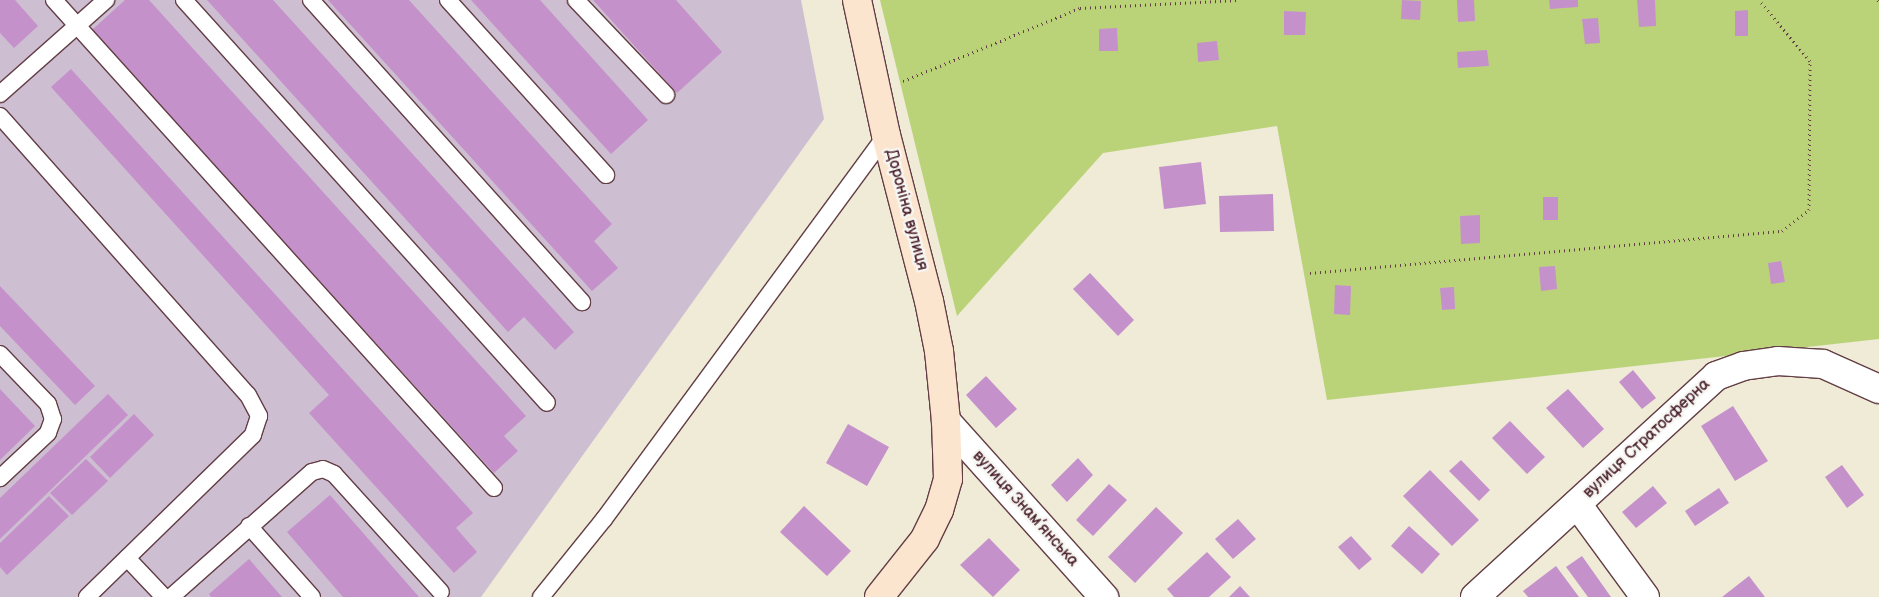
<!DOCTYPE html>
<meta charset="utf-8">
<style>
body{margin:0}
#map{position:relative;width:1879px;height:597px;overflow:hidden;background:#efebd7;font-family:"Balsamiq Sans",sans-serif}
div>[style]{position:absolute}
.industrial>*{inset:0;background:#cebed1}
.green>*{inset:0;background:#bbd378}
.building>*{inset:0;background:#c591cb}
.path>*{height:3px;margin-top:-1.5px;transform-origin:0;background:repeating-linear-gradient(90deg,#633e45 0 1px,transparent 0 5px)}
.roads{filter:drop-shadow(1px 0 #633e45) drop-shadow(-1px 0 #633e45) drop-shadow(0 1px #633e45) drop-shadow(0 -1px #633e45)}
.lane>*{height:16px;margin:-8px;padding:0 8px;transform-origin:8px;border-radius:8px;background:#fff}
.street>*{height:28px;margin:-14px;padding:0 14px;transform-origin:14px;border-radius:14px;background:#fff}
.secondary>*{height:28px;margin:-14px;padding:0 14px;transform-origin:14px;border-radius:14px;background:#fce5cf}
span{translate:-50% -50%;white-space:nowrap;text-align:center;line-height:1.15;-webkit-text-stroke:5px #f6f6f2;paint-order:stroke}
.street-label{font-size:16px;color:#4a1f2b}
</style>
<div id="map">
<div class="industrial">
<div style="clip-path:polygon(0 0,801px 0,824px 119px,481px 597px,0 597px)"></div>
</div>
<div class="green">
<div style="clip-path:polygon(880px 0,1879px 0,1879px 339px,1327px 400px,1277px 126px,1103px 153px,957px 316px)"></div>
</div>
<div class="building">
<div style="clip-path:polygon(0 0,15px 0,38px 26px,14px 48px,0 33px)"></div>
<div style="clip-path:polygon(125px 0,149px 0,526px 416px,504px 436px,518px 451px,494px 473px,92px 30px)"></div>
<div style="clip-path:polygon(207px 0,273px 0,574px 332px,555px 350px,524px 317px,508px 332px)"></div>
<div style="clip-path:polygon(328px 0,409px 0,612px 224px,594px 241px,618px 268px,592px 291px)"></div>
<div style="clip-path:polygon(471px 0,540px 0,648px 120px,611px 154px)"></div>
<div style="clip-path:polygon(593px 0,676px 0,722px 52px,677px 93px)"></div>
<div style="clip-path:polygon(1402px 0,1421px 1px,1420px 20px,1401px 19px)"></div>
<div style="clip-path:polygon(1457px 0,1474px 0,1475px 21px,1458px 22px)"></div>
<div style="clip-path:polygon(1549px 0,1578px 0,1578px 7px,1550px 9px)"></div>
<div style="clip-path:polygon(1637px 0,1655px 0,1656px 26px,1639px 27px)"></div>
<div style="clip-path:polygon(1748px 10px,1748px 36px,1735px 36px,1735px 11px)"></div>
<div style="clip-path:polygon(1284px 11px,1306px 12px,1305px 35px,1284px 35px)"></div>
<div style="clip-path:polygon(1598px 18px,1600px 43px,1585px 44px,1582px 19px)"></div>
<div style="clip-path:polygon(1117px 28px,1118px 51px,1099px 51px,1099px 29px)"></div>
<div style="clip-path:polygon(1217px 41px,1219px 60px,1198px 62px,1197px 43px)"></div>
<div style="clip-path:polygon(1487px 50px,1489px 66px,1458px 68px,1457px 52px)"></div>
<div style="clip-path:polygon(71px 69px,473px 513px,456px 528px,477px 552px,454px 573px,309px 413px,329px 395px,51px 87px)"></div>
<div style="clip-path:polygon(1201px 162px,1206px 204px,1164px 209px,1159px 167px)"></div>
<div style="clip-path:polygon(1273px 194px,1274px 231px,1220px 232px,1219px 196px)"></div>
<div style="clip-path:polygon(1543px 197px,1558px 197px,1558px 220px,1543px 220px)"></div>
<div style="clip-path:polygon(1480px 215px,1480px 243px,1461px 244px,1460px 216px)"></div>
<div style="clip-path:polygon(1781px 261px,1785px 282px,1771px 284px,1768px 263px)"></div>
<div style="clip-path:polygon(1555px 266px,1557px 289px,1541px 291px,1539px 267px)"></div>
<div style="clip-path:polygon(1090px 273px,1134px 320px,1118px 336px,1073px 289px)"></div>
<div style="clip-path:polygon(1335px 285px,1351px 286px,1350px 315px,1334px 314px)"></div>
<div style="clip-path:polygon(0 286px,95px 386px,75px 405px,0 326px)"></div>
<div style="clip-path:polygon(1454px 287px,1455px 309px,1442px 310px,1440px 288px)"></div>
<div style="clip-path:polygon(1633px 370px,1656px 398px,1642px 409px,1619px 382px)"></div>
<div style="clip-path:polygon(986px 376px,1017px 409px,996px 428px,966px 395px)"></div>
<div style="clip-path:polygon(0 389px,35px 426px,0 460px)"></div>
<div style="clip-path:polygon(1568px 389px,1604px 429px,1583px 448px,1546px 408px)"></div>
<div style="clip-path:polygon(108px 394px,128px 415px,0 539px,0 498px)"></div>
<div style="clip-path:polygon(1733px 406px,1768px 461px,1735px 481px,1701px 426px)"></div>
<div style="clip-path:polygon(134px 414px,154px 435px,110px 478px,90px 457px)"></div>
<div style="clip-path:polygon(1510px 421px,1545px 457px,1527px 474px,1492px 438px)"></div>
<div style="clip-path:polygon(848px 424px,889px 447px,867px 486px,826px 463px)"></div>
<div style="clip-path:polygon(1078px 458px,1093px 475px,1067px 502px,1051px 485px)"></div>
<div style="clip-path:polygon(86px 459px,108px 481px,72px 515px,50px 493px)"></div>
<div style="clip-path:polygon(1461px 460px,1490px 490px,1479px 501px,1449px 471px)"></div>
<div style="clip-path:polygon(1842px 465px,1864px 495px,1847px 508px,1825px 477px)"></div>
<div style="clip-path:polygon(1430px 470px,1479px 520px,1452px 546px,1403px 496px)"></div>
<div style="clip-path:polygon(1109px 484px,1127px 500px,1093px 536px,1076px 520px)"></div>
<div style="clip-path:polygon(1653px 486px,1667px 503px,1636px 528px,1622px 512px)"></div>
<div style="clip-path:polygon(1719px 488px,1729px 503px,1695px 526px,1685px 511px)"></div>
<div style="clip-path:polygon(330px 495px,419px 597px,343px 597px,287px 532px)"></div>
<div style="clip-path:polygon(49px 496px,69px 516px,7px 575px,0 567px,0 543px)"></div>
<div style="clip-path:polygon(804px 506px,851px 551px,827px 576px,780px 532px)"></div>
<div style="clip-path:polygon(1156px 507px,1183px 533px,1135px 583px,1108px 557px)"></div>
<div style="clip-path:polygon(1238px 519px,1256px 539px,1233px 559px,1215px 539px)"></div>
<div style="clip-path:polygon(1409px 526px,1440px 554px,1422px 574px,1391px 546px)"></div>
<div style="clip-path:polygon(1351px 536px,1372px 559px,1359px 570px,1338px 547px)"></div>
<div style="clip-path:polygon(989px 538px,1020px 570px,993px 597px,960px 565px)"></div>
<div style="clip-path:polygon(1207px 552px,1231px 577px,1209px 597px,1174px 597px,1167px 589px)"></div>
<div style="clip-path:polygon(1582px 556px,1611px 597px,1588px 597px,1566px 567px)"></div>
<div style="clip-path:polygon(249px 559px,282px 597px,211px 597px,209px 594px)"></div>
<div style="clip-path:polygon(1556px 566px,1579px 597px,1528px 597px,1523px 591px)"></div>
<div style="clip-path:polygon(1749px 576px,1765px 597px,1722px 597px)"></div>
<div style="clip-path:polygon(1240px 586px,1250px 597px,1229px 597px)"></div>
</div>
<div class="path">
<div style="left:1878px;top:0;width:2px;rotate:63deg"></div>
<div style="left:903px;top:81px;width:191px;rotate:-22.4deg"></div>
<div style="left:1080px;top:8px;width:159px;rotate:-2.9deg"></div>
<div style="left:1310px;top:273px;width:474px;rotate:-5.1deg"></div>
<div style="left:1782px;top:231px;width:34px;rotate:-38deg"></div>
<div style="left:1809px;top:210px;width:149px;rotate:-89.6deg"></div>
<div style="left:1810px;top:61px;width:80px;rotate:-129.9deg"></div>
</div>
<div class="roads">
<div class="lane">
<div style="left:54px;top:0;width:657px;rotate:47.96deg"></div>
<div style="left:184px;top:0;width:542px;rotate:47.99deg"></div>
<div style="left:311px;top:0;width:406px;rotate:48.1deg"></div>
<div style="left:448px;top:0;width:236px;rotate:47.9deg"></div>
<div style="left:576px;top:0;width:131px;rotate:46.5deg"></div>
<div style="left:0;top:94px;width:142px;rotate:-41.6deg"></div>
<div style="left:0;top:116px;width:373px;rotate:48.4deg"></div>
<div style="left:248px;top:395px;width:24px;rotate:62deg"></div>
<div style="left:259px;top:416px;width:20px;rotate:108deg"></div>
<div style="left:253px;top:435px;width:232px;rotate:135.7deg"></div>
<div style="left:0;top:354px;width:69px;rotate:46.2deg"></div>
<div style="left:48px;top:404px;width:16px;rotate:72deg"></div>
<div style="left:53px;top:419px;width:15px;rotate:110deg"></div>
<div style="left:48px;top:433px;width:66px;rotate:136.8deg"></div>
<div style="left:249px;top:526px;width:95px;rotate:48.4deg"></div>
<div style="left:127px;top:558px;width:54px;rotate:46.5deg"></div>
<div style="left:171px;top:597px;width:188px;rotate:-41.6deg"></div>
<div style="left:312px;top:472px;width:11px;rotate:-15deg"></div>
<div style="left:323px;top:469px;width:12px;rotate:24deg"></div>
<div style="left:334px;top:474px;width:159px;rotate:47.8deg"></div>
<div style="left:541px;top:597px;width:100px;rotate:-51.1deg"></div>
<div style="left:604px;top:519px;width:476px;rotate:-53.7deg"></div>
</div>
<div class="street">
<div style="left:946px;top:421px;width:237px;rotate:48.1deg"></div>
<div style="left:1577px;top:504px;width:115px;rotate:53.8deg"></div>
<div style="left:1475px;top:597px;width:327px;rotate:-42.5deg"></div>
<div style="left:1716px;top:376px;width:29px;rotate:-20deg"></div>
<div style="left:1743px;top:366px;width:35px;rotate:-8deg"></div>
<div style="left:1778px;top:361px;width:45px;rotate:3.8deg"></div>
<div style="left:1823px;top:364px;width:61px;rotate:24.1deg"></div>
</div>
<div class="secondary">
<div style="left:857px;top:0;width:138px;rotate:77.9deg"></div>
<div style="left:886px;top:135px;width:171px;rotate:75.5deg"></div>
<div style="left:929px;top:301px;width:51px;rotate:78.7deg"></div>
<div style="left:939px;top:351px;width:70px;rotate:84.3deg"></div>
<div style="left:946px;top:421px;width:58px;rotate:88deg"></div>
<div style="left:948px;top:479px;width:32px;rotate:106deg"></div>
<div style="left:939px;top:510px;width:32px;rotate:116deg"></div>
<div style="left:925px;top:539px;width:74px;rotate:128.4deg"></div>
</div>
</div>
<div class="street-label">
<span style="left:906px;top:210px;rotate:75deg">Дороніна вулиця</span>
<span style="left:1647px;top:439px;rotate:-43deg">вулиця Стратосферна</span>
<span style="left:1025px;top:509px;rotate:48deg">вулиця Знам’янська</span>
</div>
</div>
